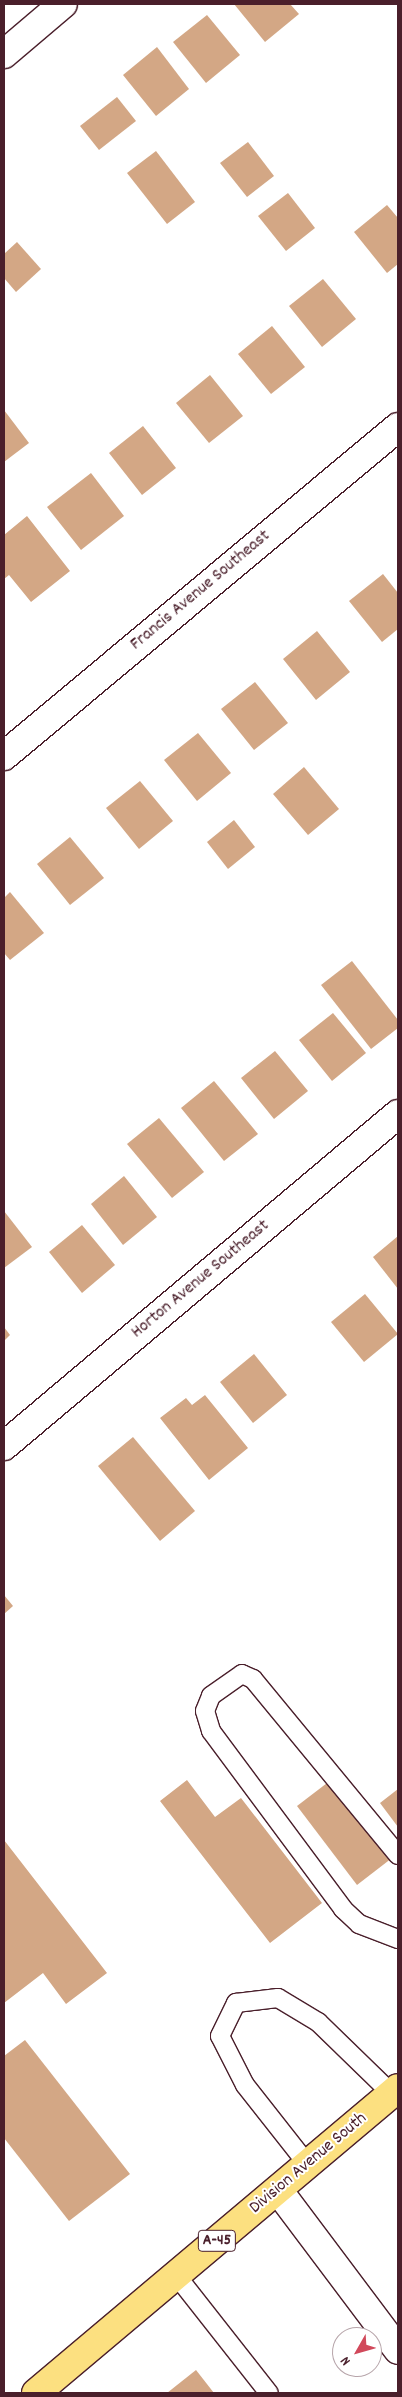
<!DOCTYPE html>
<style>
body{margin:0}
#map{position:relative;width:402px;height:2397px;overflow:hidden;background:#fff;font-family:Dekko,sans-serif}
div>[style]{position:absolute}
.building>*{inset:0;background:#d3a785}
.roads{filter:drop-shadow(1px 0 #4a1f2b) drop-shadow(-1px 0 #4a1f2b) drop-shadow(0 1px #4a1f2b) drop-shadow(0 -1px #4a1f2b)}
.service>*{height:18px;margin:-9px;padding:0 9px;transform-origin:9px;border-radius:9px;background:#fff}
.minor>*{height:28px;margin:-14px;padding:0 14px;transform-origin:14px;border-radius:14px;background:#fff}
.primary>*{height:28px;margin:-14px;padding:0 14px;transform-origin:14px;border-radius:14px;background:#fce080}
span{translate:-50% -50%;white-space:nowrap;text-align:center;line-height:1.15;-webkit-text-stroke:4px #fff;paint-order:stroke}
.shield-label span{padding:1px 4px;background:#fff;border:1px solid;border-radius:4px;-webkit-text-stroke-width:0}
.shield-label{font-size:16px;color:#4a1f2b;font-weight:700}
.street-label{font-size:18px;color:#4a1f2b}
.frame{position:absolute;inset:0;border:5px solid #4a1f2b;pointer-events:none}
.north{position:absolute;left:332px;top:2327px;width:50px;height:50px;box-sizing:border-box;background:#fff;border:1px solid #b7a5aa;border-radius:50%;rotate:232deg;font-size:14px;font-weight:700;line-height:20px;text-align:center;color:#4a1f2b}
.north::after{content:'';display:block;margin:auto;width:18px;height:22px;background:#d1495b;clip-path:polygon(50% 0,100% 100%,50% 72%,0 100%)}
</style>
<div id="map">
<div class="building">
<div style="clip-path:polygon(234px 4px,290px 4px,299px 14px,265px 42px)"></div>
<div style="clip-path:polygon(207px 15px,240px 55px,206px 83px,173px 42px)"></div>
<div style="clip-path:polygon(157px 47px,189px 89px,156px 116px,123px 75px)"></div>
<div style="clip-path:polygon(117px 97px,136px 121px,99px 150px,80px 126px)"></div>
<div style="clip-path:polygon(248px 142px,274px 176px,247px 197px,220px 163px)"></div>
<div style="clip-path:polygon(156px 151px,195px 202px,167px 224px,127px 173px)"></div>
<div style="clip-path:polygon(288px 193px,315px 228px,286px 251px,258px 216px)"></div>
<div style="clip-path:polygon(387px 205px,398px 218px,398px 264px,387px 273px,354px 232px)"></div>
<div style="clip-path:polygon(17px 242px,41px 269px,16px 292px,4px 278px,4px 254px)"></div>
<div style="clip-path:polygon(323px 279px,356px 319px,322px 347px,289px 306px)"></div>
<div style="clip-path:polygon(272px 326px,305px 367px,271px 394px,238px 354px)"></div>
<div style="clip-path:polygon(210px 375px,243px 416px,209px 443px,176px 403px)"></div>
<div style="clip-path:polygon(4px 410px,29px 443px,4px 462px)"></div>
<div style="clip-path:polygon(143px 426px,176px 468px,142px 495px,109px 453px)"></div>
<div style="clip-path:polygon(91px 473px,124px 516px,81px 550px,47px 507px)"></div>
<div style="clip-path:polygon(27px 516px,70px 571px,31px 602px,9px 575px,4px 579px,4px 535px)"></div>
<div style="clip-path:polygon(383px 574px,398px 593px,398px 629px,382px 642px,349px 601px)"></div>
<div style="clip-path:polygon(317px 631px,350px 672px,316px 700px,283px 659px)"></div>
<div style="clip-path:polygon(255px 682px,288px 723px,254px 750px,221px 709px)"></div>
<div style="clip-path:polygon(198px 733px,231px 773px,197px 801px,164px 760px)"></div>
<div style="clip-path:polygon(304px 767px,339px 809px,308px 835px,273px 794px)"></div>
<div style="clip-path:polygon(140px 781px,173px 821px,139px 849px,106px 808px)"></div>
<div style="clip-path:polygon(234px 820px,255px 847px,228px 869px,207px 842px)"></div>
<div style="clip-path:polygon(70px 837px,104px 878px,70px 905px,37px 864px)"></div>
<div style="clip-path:polygon(10px 892px,44px 933px,10px 960px,4px 953px,4px 898px)"></div>
<div style="clip-path:polygon(352px 961px,398px 1020px,398px 1028px,371px 1049px,321px 985px)"></div>
<div style="clip-path:polygon(333px 1013px,366px 1053px,332px 1081px,299px 1040px)"></div>
<div style="clip-path:polygon(275px 1051px,308px 1091px,274px 1119px,241px 1078px)"></div>
<div style="clip-path:polygon(214px 1081px,258px 1134px,224px 1161px,181px 1108px)"></div>
<div style="clip-path:polygon(159px 1118px,204px 1172px,172px 1198px,127px 1144px)"></div>
<div style="clip-path:polygon(124px 1176px,157px 1217px,123px 1245px,91px 1204px)"></div>
<div style="clip-path:polygon(4px 1211px,32px 1247px,4px 1268px)"></div>
<div style="clip-path:polygon(82px 1225px,115px 1265px,82px 1293px,49px 1252px)"></div>
<div style="clip-path:polygon(398px 1236px,398px 1289px,373px 1257px)"></div>
<div style="clip-path:polygon(365px 1294px,398px 1334px,364px 1362px,331px 1322px)"></div>
<div style="clip-path:polygon(4px 1327px,10px 1335px,4px 1341px)"></div>
<div style="clip-path:polygon(254px 1354px,287px 1395px,253px 1423px,220px 1382px)"></div>
<div style="clip-path:polygon(205px 1395px,248px 1448px,209px 1480px,160px 1418px,186px 1398px,192px 1405px)"></div>
<div style="clip-path:polygon(133px 1437px,195px 1511px,160px 1541px,98px 1466px)"></div>
<div style="clip-path:polygon(4px 1595px,13px 1606px,4px 1614px)"></div>
<div style="clip-path:polygon(187px 1780px,215px 1817px,241px 1798px,322px 1903px,270px 1943px,160px 1801px)"></div>
<div style="clip-path:polygon(331px 1780px,392px 1858px,357px 1885px,297px 1806px)"></div>
<div style="clip-path:polygon(398px 1789px,398px 1827px,380px 1803px)"></div>
<div style="clip-path:polygon(4px 1840px,107px 1973px,66px 2004px,43px 1973px,4px 2003px)"></div>
<div style="clip-path:polygon(25px 2040px,130px 2174px,69px 2221px,4px 2138px,4px 2056px)"></div>
<div style="clip-path:polygon(196px 2370px,214px 2393px,167px 2393px)"></div>
</div>
<div class="roads">
<div class="service">
<div style="left:398px;top:1855px;width:228px;rotate:-129.5deg"></div>
<div style="left:253px;top:1679px;width:12px;rotate:-156deg"></div>
<div style="left:242px;top:1674px;width:38px;rotate:145deg"></div>
<div style="left:211px;top:1696px;width:16px;rotate:112deg"></div>
<div style="left:205px;top:1711px;width:21px;rotate:73deg"></div>
<div style="left:211px;top:1731px;width:222px;rotate:53.4deg"></div>
<div style="left:343px;top:1909px;width:22px;rotate:43deg"></div>
<div style="left:359px;top:1924px;width:42px;rotate:21deg"></div>
<div style="left:308px;top:2165px;width:102px;rotate:-128.2deg"></div>
<div style="left:245px;top:2085px;width:55px;rotate:-117deg"></div>
<div style="left:220px;top:2036px;width:37px;rotate:-64deg"></div>
<div style="left:236px;top:2003px;width:42px;rotate:-6.8deg"></div>
<div style="left:278px;top:1998px;width:47px;rotate:31deg"></div>
<div style="left:318px;top:2022px;width:103px;rotate:44.2deg"></div>
<div style="left:176px;top:2275px;width:150px;rotate:51.8deg"></div>
</div>
<div class="minor">
<div style="left:4px;top:54px;width:77px;rotate:-40.3deg"></div>
<div style="left:4px;top:756px;width:513px;rotate:-39.86deg"></div>
<div style="left:4px;top:1446px;width:515px;rotate:-40.12deg"></div>
<div style="left:278px;top:2190px;width:200px;rotate:53.1deg"></div>
</div>
<div class="primary">
<div style="left:36px;top:2393px;width:473px;rotate:-40.1deg"></div>
</div>
</div>
<div class="shield-label">
<span style="left:217px;top:2241px">A-45</span>
</div>
<div class="street-label">
<span style="left:201px;top:591px;rotate:-40deg">Francis Avenue Southeast</span>
<span style="left:201px;top:1280px;rotate:-40deg">Horton Avenue Southeast</span>
<span style="left:309px;top:2164px;rotate:-40deg">Division Avenue South</span>
</div>
<div class="frame"></div>
<div class="north">N</div>
</div>
